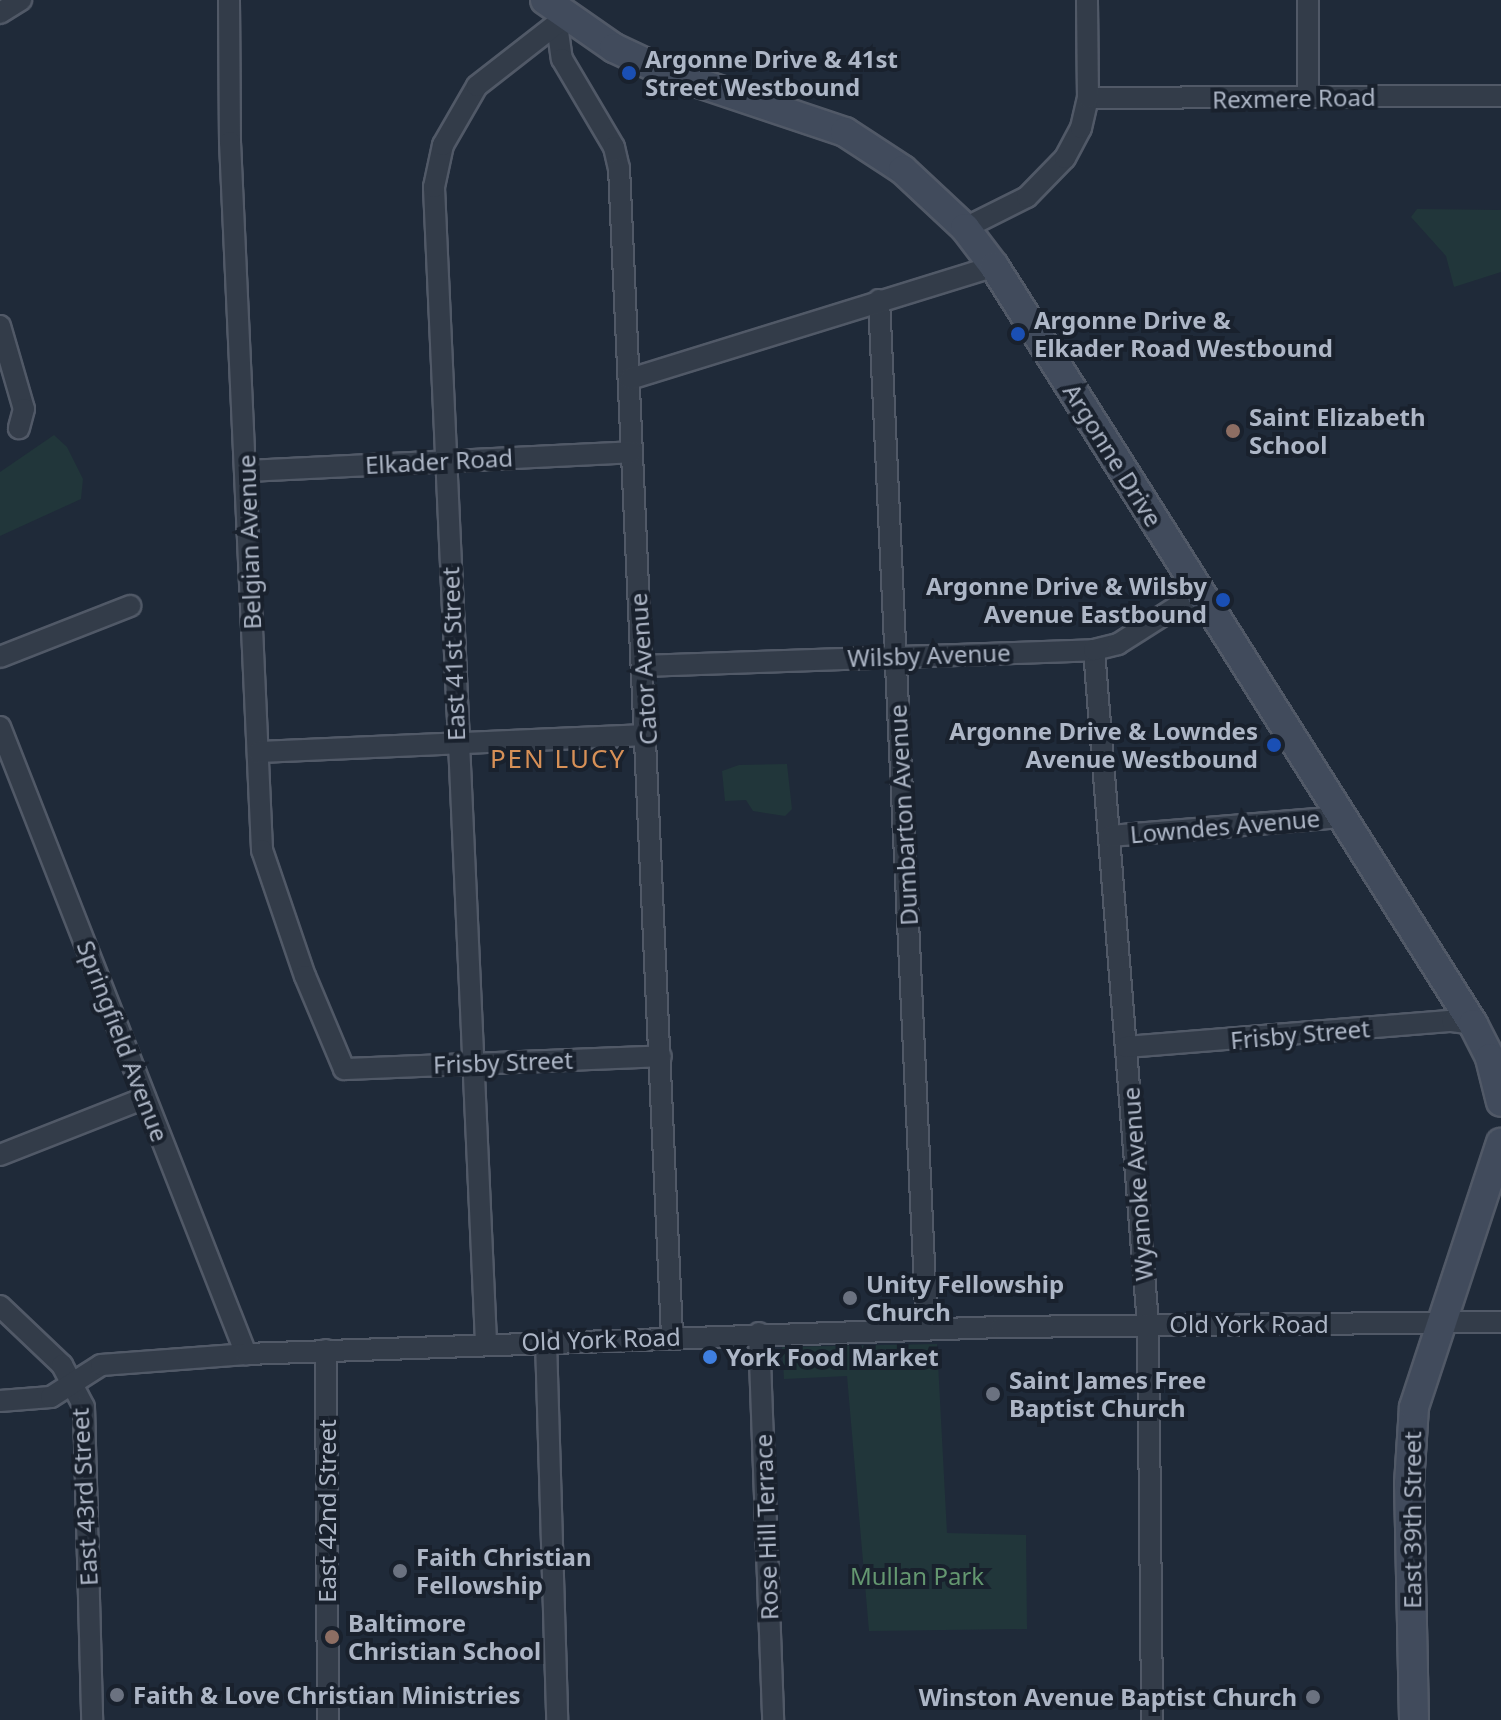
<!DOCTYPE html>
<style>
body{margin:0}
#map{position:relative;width:1501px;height:1720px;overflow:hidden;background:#1f2a39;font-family:"Noto Sans",sans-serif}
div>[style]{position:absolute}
.green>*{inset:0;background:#21363a}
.roads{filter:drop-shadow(2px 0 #515967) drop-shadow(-2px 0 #515967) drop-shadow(0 2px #515967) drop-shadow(0 -2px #515967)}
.street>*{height:20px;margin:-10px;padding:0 10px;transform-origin:10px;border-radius:10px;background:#333c49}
.secondary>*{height:28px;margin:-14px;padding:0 14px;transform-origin:14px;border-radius:14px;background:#414b5c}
.dots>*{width:22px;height:22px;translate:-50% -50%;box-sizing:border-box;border:4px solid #19212d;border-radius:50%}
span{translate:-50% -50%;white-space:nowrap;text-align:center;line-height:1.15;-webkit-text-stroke:8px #19212d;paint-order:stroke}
.poi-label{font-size:24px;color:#adb6c6;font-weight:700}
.left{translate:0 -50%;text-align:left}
.right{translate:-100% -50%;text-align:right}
.street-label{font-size:24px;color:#adb6c6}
.park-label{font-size:24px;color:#649770}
.neighbourhood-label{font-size:26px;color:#d79057;letter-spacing:2px}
</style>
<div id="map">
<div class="green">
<div style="clip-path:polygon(1417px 209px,1501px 210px,1501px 272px,1454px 287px,1446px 256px,1411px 217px)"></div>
<div style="clip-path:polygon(54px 435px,67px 447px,83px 479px,81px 499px,0 536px,0 472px)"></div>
<div style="clip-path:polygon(787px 764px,792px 809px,785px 816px,753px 811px,746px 800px,725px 801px,722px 771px,739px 765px)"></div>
<div style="clip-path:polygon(937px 1344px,947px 1533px,1026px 1535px,1027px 1629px,869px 1631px,847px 1376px,784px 1379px,782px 1347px)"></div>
</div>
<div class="roads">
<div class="street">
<div style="left:229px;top:0;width:142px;rotate:89.6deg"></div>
<div style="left:230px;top:142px;width:709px;rotate:87.41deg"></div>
<div style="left:262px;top:850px;width:133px;rotate:71.2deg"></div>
<div style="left:305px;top:976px;width:101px;rotate:67.2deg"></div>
<div style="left:344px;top:1069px;width:317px;rotate:-2.3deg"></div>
<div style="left:0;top:13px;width:25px;rotate:-32deg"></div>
<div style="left:564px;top:18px;width:15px;rotate:113deg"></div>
<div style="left:558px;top:32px;width:27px;rotate:82deg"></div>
<div style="left:562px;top:59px;width:102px;rotate:59.4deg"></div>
<div style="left:614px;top:147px;width:22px;rotate:77deg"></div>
<div style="left:619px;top:168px;width:1170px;rotate:87.4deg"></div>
<div style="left:1308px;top:95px;width:95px;rotate:-90deg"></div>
<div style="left:1088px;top:98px;width:413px;rotate:-0.3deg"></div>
<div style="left:965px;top:228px;width:69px;rotate:-26.6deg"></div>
<div style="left:1027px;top:197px;width:54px;rotate:-45.7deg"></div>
<div style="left:1065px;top:158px;width:34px;rotate:-62deg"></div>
<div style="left:1081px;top:128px;width:31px;rotate:-77deg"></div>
<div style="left:1088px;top:98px;width:98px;rotate:-90.6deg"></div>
<div style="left:879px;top:300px;width:1030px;rotate:87.33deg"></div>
<div style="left:0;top:326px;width:86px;rotate:73.9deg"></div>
<div style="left:24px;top:409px;width:20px;rotate:105deg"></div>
<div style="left:630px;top:379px;width:381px;rotate:-17.2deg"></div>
<div style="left:247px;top:471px;width:385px;rotate:-2.8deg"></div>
<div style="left:1094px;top:650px;width:676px;rotate:85.42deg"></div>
<div style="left:1148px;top:1324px;width:396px;rotate:89.4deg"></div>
<div style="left:0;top:657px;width:140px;rotate:-21.4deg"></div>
<div style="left:642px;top:666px;width:452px;rotate:-2deg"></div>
<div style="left:1094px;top:650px;width:25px;rotate:-14deg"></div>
<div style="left:1118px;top:644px;width:97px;rotate:-32.4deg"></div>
<div style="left:0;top:727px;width:674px;rotate:68.58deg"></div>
<div style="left:258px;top:752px;width:390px;rotate:-2.5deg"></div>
<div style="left:1111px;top:836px;width:230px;rotate:-4.7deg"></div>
<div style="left:1126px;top:1047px;width:327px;rotate:-4.6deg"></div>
<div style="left:1452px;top:1021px;width:21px;rotate:8deg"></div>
<div style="left:0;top:1155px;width:156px;rotate:-21.5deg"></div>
<div style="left:0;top:1306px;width:86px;rotate:43.6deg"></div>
<div style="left:62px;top:1365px;width:47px;rotate:62.4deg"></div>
<div style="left:84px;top:1407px;width:313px;rotate:88.5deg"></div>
<div style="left:759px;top:1333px;width:387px;rotate:87.9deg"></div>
<div style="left:546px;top:1341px;width:379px;rotate:88.3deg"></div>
<div style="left:486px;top:1342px;width:1156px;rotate:-92.58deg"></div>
<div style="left:434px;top:187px;width:43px;rotate:-77.9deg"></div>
<div style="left:443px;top:145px;width:68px;rotate:-60deg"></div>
<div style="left:477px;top:86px;width:110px;rotate:-38deg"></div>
<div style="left:326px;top:1350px;width:370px;rotate:89.7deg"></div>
<div style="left:0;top:1401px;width:51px;rotate:-4.5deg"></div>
<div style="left:51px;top:1397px;width:59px;rotate:-32.6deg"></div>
<div style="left:101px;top:1365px;width:145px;rotate:-4.3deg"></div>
<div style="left:246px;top:1354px;width:755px;rotate:-2.05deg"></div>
<div style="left:1001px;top:1327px;width:500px;rotate:-0.57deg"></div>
</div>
<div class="secondary">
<div style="left:545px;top:0;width:84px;rotate:34.8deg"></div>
<div style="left:614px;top:48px;width:54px;rotate:25.1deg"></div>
<div style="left:663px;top:71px;width:192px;rotate:18.5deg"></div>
<div style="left:845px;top:132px;width:69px;rotate:33.2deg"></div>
<div style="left:903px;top:170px;width:85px;rotate:43.1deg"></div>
<div style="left:965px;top:228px;width:48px;rotate:52.7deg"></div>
<div style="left:994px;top:266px;width:897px;rotate:57.71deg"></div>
<div style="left:1473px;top:1024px;width:38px;rotate:63deg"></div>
<div style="left:1490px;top:1058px;width:45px;rotate:76deg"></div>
<div style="left:1414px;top:1720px;width:236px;rotate:-91.2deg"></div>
<div style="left:1409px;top:1484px;width:77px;rotate:-86.3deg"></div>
<div style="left:1414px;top:1407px;width:278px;rotate:-71.8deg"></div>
</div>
</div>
<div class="dots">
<div style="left:629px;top:73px;background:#1a4fb4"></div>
<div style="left:1018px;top:334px;background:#1a4fb4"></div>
<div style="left:1233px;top:431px;background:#8d6e63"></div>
<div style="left:1223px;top:600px;background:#1a4fb4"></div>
<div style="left:1274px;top:745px;background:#1a4fb4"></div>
<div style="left:850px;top:1298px;background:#6b7280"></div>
<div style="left:710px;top:1357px;background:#3f7fe0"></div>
<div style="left:993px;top:1394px;background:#6b7280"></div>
<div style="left:400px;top:1571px;background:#6b7280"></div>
<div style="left:332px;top:1637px;background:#8d6e63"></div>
<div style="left:117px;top:1695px;background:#6b7280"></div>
<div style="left:1313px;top:1697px;background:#6b7280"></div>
</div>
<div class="poi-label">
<span class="left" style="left:645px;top:73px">Argonne Drive &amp; 41st<br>Street Westbound</span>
<span class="left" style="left:1034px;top:334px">Argonne Drive &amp;<br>Elkader Road Westbound</span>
<span class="left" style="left:1249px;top:431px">Saint Elizabeth<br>School</span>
<span class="right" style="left:1207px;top:600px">Argonne Drive &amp; Wilsby<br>Avenue Eastbound</span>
<span class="right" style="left:1258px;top:745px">Argonne Drive &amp; Lowndes<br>Avenue Westbound</span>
<span class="left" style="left:866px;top:1298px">Unity Fellowship<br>Church</span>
<span class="left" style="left:726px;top:1357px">York Food Market</span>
<span class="left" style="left:1009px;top:1394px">Saint James Free<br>Baptist Church</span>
<span class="left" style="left:416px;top:1571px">Faith Christian<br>Fellowship</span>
<span class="left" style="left:348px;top:1637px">Baltimore<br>Christian School</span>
<span class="left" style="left:133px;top:1695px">Faith &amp; Love Christian Ministries</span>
<span class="right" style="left:1297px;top:1697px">Winston Avenue Baptist Church</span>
</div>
<div class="street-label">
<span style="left:1294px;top:98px;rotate:-1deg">Rexmere Road</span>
<span style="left:1113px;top:455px;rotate:58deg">Argonne Drive</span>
<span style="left:439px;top:461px;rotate:-3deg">Elkader Road</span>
<span style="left:249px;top:542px;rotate:-92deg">Belgian Avenue</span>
<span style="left:453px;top:654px;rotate:-92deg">East 41st Street</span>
<span style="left:929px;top:655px;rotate:-2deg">Wilsby Avenue</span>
<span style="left:643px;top:669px;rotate:-94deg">Cator Avenue</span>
<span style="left:903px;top:815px;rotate:-93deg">Dumbarton Avenue</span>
<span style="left:1225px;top:826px;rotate:-5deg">Lowndes Avenue</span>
<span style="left:1300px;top:1034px;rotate:-5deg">Frisby Street</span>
<span style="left:123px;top:1041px;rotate:69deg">Springfield Avenue</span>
<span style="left:503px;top:1062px;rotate:-2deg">Frisby Street</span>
<span style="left:1137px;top:1184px;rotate:-94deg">Wyanoke Avenue</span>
<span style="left:1249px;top:1324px">Old York Road</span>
<span style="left:601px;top:1339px;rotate:-2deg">Old York Road</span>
<span style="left:84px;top:1497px;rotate:-93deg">East 43rd Street</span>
<span style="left:327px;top:1511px;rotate:-90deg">East 42nd Street</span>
<span style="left:1412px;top:1520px;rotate:-90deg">East 39th Street</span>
<span style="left:766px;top:1527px;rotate:-92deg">Rose Hill Terrace</span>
</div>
<div class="park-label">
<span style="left:917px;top:1576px">Mullan Park</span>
</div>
<div class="neighbourhood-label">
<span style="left:558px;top:759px">PEN LUCY</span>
</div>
</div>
